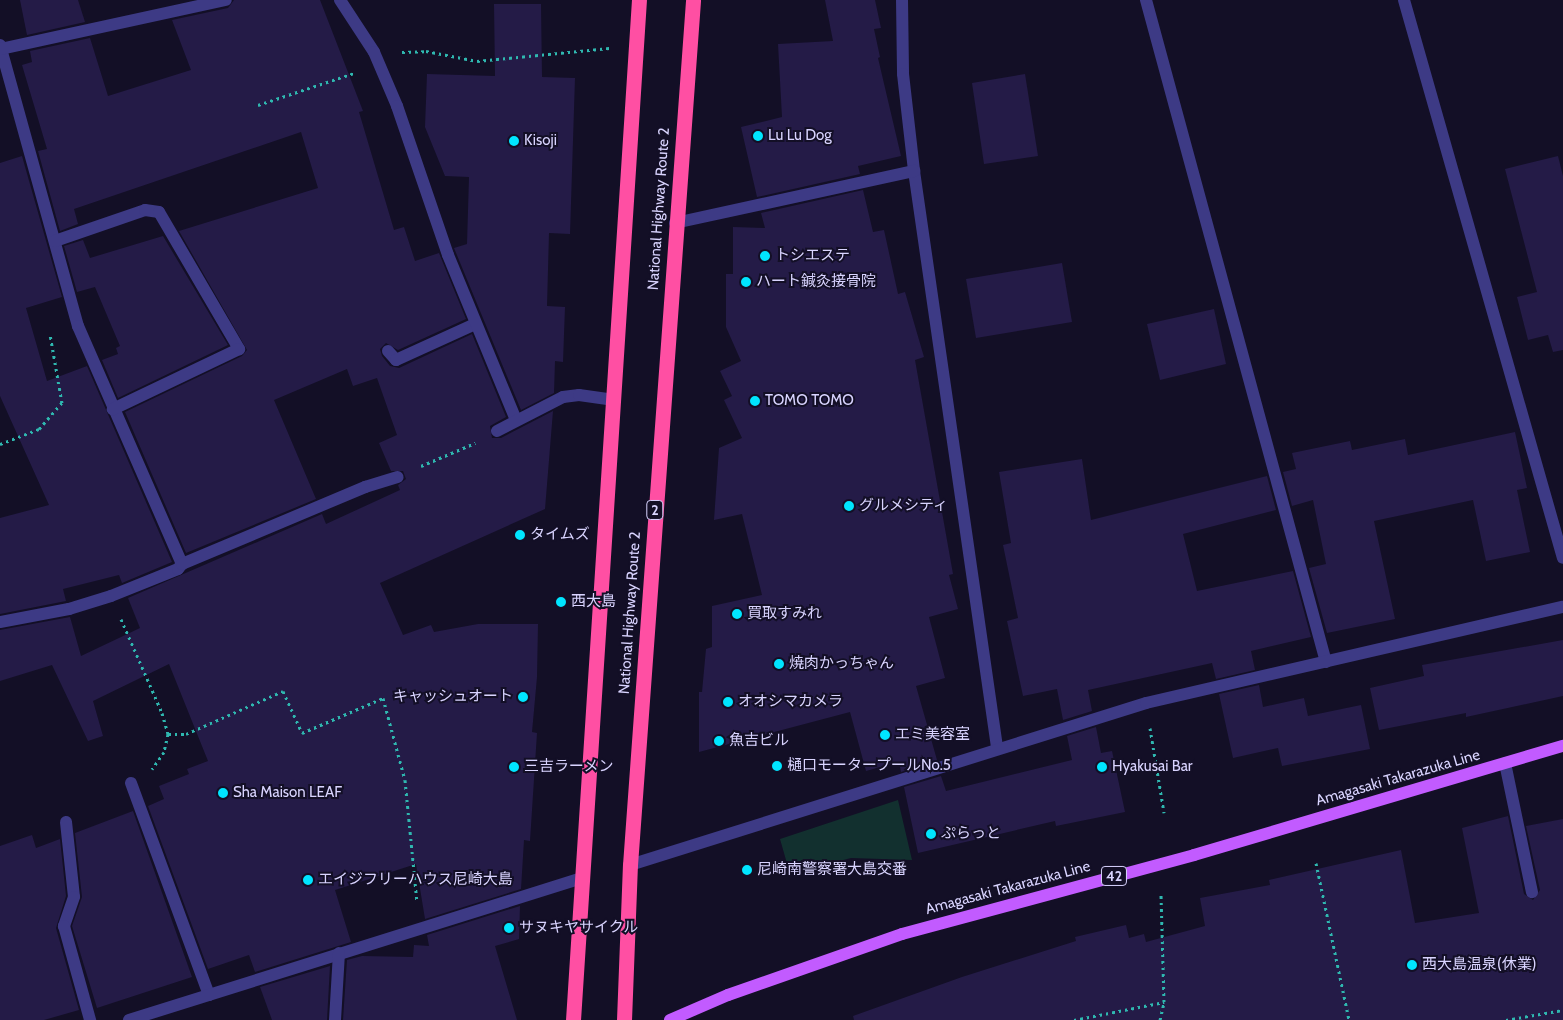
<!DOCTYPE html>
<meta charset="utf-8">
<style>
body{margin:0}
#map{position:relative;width:1563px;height:1020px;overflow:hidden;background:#130f26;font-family:Cabin,"Noto Sans JP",sans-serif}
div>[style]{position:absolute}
.green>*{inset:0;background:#12302f}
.building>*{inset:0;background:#241b47}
.path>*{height:3px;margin-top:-1.5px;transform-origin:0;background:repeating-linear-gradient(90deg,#2fb8b0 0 2.5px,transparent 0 6.5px)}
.lane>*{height:12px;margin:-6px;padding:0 6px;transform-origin:6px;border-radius:6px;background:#3d3a85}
.street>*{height:12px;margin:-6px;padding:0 6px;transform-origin:6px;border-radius:6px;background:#3d3a85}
.primary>*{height:12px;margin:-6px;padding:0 6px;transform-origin:6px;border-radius:6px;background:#c25bff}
.highway>*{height:15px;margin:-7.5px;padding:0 7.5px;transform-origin:7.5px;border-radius:7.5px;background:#ff4fa3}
.dots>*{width:14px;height:14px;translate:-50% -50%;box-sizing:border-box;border:2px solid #130f26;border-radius:50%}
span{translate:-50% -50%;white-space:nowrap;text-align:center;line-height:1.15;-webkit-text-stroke:4px #130f26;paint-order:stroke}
.shield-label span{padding:1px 4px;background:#130f26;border:1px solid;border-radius:4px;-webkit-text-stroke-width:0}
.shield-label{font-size:14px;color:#d9d4ff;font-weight:700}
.poi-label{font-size:15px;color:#d9d4ff}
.left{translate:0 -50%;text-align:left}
.right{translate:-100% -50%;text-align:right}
.street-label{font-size:15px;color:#d9d4ff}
</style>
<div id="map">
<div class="green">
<div style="clip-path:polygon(898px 800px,912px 860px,851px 858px,790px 874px,780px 839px)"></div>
</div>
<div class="building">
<div style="clip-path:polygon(20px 0,78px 0,85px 22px,27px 35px)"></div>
<div style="clip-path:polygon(234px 0,320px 0,363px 111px,359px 112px,394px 230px,404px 227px,415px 261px,439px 253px,466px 319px,398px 350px,386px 343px,380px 349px,382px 356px,390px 366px,399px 368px,472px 334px,506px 417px,490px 426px,492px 438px,501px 438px,553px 411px,545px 509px,380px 583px,403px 635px,431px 625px,434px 632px,478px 624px,538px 624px,537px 677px,532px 732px,537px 733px,530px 841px,524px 840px,521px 889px,425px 919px,416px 864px,335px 890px,351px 942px,255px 972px,249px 955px,208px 969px,148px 806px,164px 799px,159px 786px,189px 774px,187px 769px,208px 761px,169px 664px,93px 701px,103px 736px,88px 741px,52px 665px,0 681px,0 630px,70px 617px,81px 656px,140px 628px,128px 598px,322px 514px,326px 524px,400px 490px,398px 485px,406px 479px,403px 471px,391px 471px,379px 443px,397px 435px,377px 378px,353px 386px,347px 369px,274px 400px,316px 499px,186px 553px,125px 412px,242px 356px,247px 350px,179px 231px,318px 188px,301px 132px,74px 209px,78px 224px,60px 231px,38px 151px,47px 149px,22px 65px,32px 62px,30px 51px,90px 38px,108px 96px,191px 70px,172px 20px,228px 8px)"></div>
<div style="clip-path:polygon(825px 0,875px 0,881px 28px,874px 29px,880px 57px,878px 58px,901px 156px,858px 166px,860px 174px,757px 197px,741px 127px,782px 117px,778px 44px,833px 41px)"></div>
<div style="clip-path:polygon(494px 4px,541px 4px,542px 77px,575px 78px,570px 234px,549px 233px,547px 306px,565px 307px,563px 362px,555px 361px,554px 393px,521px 410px,454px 248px,467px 244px,469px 177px,445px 176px,425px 127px,427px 74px,495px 76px)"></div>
<div style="clip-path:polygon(1025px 74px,1038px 156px,984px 164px,972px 83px)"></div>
<div style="clip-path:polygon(22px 156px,62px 297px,26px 308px,47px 381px,87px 366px,172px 562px,122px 583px,119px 575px,63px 589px,66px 601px,0 614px,0 518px,49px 505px,0 396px,0 163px)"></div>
<div style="clip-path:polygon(1558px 156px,1563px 176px,1563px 350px,1553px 352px,1548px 335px,1528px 340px,1517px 297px,1537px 292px,1505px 169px)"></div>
<div style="clip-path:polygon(863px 190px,873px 232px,884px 230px,898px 294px,905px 292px,924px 357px,915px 360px,953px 574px,949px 575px,958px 609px,929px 617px,945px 678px,916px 686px,937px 760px,901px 772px,899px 762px,866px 771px,850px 712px,699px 752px,699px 692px,702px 692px,706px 649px,712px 647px,712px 606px,762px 595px,742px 514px,714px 520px,719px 448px,742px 438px,724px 400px,732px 396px,720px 371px,741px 361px,726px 327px,726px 274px,733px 274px,733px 227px,765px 228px,761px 213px)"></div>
<div style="clip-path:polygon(163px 236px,228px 345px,118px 398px,102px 360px,118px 354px,116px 348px,120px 346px,95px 287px,77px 292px,64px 246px,83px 240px,90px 258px)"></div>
<div style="clip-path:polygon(1062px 263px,1072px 322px,976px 338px,966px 279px)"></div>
<div style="clip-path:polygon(1214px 309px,1226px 364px,1160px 380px,1147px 324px)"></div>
<div style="clip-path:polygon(1515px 432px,1527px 488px,1517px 490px,1530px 552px,1486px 561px,1473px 500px,1374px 521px,1395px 619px,1327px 633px,1309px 568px,1326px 564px,1313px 500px,1292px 506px,1283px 472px,1296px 469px,1292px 453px,1350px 441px,1352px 450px,1405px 439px,1408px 455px)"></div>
<div style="clip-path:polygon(1082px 459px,1091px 520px,1267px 476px,1276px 510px,1183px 534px,1197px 591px,1293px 571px,1311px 637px,1251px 651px,1255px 670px,1216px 679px,1212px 663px,1088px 690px,1092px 711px,1063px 720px,1057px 689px,1023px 696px,1007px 621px,1018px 618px,1003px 545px,1011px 543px,999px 472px)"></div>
<div style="clip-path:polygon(1563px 640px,1563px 696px,1466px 717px,1466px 713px,1379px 730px,1370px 688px,1424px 676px,1422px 665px)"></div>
<div style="clip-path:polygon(1259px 685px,1263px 707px,1304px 698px,1308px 716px,1361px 705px,1370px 749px,1282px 766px,1278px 748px,1233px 758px,1219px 694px)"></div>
<div style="clip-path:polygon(1096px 727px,1101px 753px,1112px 751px,1125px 812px,1056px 826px,1055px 821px,918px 853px,904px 787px,941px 776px,946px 791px,1072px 760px,1067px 736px)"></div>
<div style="clip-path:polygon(133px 811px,192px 977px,97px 1008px,72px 926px,82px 897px,75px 833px)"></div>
<div style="clip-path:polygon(1508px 816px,1524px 894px,1533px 900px,1540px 890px,1526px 826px,1563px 819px,1563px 1020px,854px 1020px,853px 1016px,962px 977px,1076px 941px,1075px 937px,1126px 925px,1129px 938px,1144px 934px,1146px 942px,1205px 926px,1200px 898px,1270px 885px,1269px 880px,1401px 850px,1415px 923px,1479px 913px,1462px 828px)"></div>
<div style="clip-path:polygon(32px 835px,36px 848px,60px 839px,66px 896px,56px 928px,79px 1010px,44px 1020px,0 1020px,0 846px)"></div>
<div style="clip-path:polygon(520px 906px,519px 939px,495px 946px,517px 1020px,343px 1020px,347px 960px,362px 956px,413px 957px,414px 945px,429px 946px,427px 935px)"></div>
<div style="clip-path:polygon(330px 966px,327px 1020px,272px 1020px,260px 987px)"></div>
</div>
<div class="path">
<div style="left:402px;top:52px;width:24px;rotate:-2deg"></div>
<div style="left:426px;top:51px;width:52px;rotate:11.1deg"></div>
<div style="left:477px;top:61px;width:133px;rotate:-5.6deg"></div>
<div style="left:258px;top:105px;width:101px;rotate:-18.4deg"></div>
<div style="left:0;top:444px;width:42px;rotate:-21deg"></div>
<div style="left:39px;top:429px;width:35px;rotate:-49deg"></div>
<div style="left:62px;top:403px;width:70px;rotate:-99.9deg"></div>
<div style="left:421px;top:466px;width:59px;rotate:-23.1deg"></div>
<div style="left:121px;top:619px;width:103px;rotate:66.4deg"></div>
<div style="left:162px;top:713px;width:22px;rotate:74deg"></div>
<div style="left:168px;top:734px;width:18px;rotate:103deg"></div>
<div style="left:164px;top:752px;width:21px;rotate:125deg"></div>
<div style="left:1150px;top:728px;width:86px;rotate:80.6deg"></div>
<div style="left:168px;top:734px;width:18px"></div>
<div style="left:186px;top:734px;width:106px;rotate:-23.9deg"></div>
<div style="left:283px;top:691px;width:46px;rotate:65.7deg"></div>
<div style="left:302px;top:733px;width:88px;rotate:-23.4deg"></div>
<div style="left:383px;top:698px;width:85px;rotate:75deg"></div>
<div style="left:405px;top:780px;width:123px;rotate:84.4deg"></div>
<div style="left:1316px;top:863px;width:160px;rotate:78.1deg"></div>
<div style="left:1074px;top:1020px;width:92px;rotate:-11.3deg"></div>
<div style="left:1160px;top:1020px;width:18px;rotate:-77deg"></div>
<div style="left:1164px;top:1002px;width:110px;rotate:-91.6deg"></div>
<div style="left:1506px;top:1020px;width:58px;rotate:-10deg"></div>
</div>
<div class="lane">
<div style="left:388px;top:351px;width:12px;rotate:48deg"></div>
<div style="left:396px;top:360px;width:87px;rotate:-24.5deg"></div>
<div style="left:0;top:622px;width:70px;rotate:-10.7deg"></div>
<div style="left:69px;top:609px;width:44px;rotate:-17.2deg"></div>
<div style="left:111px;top:596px;width:72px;rotate:-21.9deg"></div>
<div style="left:178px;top:569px;width:6px;rotate:-51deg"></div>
<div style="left:1505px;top:763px;width:132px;rotate:78.2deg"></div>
<div style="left:131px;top:783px;width:226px;rotate:69.8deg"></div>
<div style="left:66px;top:822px;width:75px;rotate:83.9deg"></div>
<div style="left:74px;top:897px;width:31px;rotate:109deg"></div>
<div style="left:64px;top:926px;width:98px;rotate:74.5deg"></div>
</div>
<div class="street">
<div style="left:340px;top:0;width:62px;rotate:56.8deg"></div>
<div style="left:374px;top:52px;width:59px;rotate:66.9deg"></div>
<div style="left:397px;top:106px;width:157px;rotate:71.1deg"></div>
<div style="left:448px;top:255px;width:178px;rotate:67.6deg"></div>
<div style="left:902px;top:0;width:74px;rotate:89.2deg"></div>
<div style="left:903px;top:74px;width:98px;rotate:83.5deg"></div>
<div style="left:914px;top:171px;width:582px;rotate:81.8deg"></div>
<div style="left:1146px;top:0;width:686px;rotate:74.79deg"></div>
<div style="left:1404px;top:0;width:580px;rotate:74.1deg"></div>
<div style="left:0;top:45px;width:292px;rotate:74.5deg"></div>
<div style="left:78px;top:326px;width:260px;rotate:66.4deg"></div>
<div style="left:182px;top:564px;width:199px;rotate:-22.8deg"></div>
<div style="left:365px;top:487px;width:34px;rotate:-17deg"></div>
<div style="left:1px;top:49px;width:230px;rotate:-12.3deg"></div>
<div style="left:675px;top:223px;width:245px;rotate:-12.3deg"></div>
<div style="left:55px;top:241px;width:95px;rotate:-19deg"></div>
<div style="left:145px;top:210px;width:14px;rotate:8deg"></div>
<div style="left:159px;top:212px;width:159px;rotate:59.7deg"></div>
<div style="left:239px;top:349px;width:140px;rotate:154.5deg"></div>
<div style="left:497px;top:431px;width:74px;rotate:-27.3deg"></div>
<div style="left:563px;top:397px;width:16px;rotate:-7deg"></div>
<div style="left:579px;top:395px;width:34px;rotate:8deg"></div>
<div style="left:630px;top:865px;width:541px;rotate:-17.43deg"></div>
<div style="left:1146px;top:703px;width:428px;rotate:-13deg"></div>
<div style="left:129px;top:1020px;width:473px;rotate:-17.4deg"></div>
<div style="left:335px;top:1020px;width:67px;rotate:-86.6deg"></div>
</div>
<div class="primary">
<div style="left:670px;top:1020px;width:63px;rotate:-23.3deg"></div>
<div style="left:728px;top:995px;width:184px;rotate:-19.3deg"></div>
<div style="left:902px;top:934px;width:302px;rotate:-15.1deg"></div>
<div style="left:1194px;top:855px;width:385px;rotate:-16.5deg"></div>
</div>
<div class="highway">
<div style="left:573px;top:1020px;width:1022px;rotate:-86.3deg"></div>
<div style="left:624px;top:1020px;width:155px;rotate:-87.8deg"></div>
<div style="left:630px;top:865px;width:867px;rotate:-85.83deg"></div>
</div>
<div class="dots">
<div style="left:758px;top:136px;background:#00e5ff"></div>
<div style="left:514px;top:141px;background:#00e5ff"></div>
<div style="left:765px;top:256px;background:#00e5ff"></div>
<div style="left:746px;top:282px;background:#00e5ff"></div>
<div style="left:755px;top:401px;background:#00e5ff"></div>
<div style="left:849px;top:506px;background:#00e5ff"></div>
<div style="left:520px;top:535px;background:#00e5ff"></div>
<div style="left:561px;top:602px;background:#00e5ff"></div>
<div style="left:737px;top:614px;background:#00e5ff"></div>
<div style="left:779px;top:664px;background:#00e5ff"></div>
<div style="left:523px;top:697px;background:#00e5ff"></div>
<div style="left:728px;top:702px;background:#00e5ff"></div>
<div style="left:885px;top:735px;background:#00e5ff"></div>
<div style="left:719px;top:741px;background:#00e5ff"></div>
<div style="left:777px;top:766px;background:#00e5ff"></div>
<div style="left:514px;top:767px;background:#00e5ff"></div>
<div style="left:1102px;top:767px;background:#00e5ff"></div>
<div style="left:223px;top:793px;background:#00e5ff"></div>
<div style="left:931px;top:834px;background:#00e5ff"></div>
<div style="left:747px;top:870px;background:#00e5ff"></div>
<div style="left:308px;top:880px;background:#00e5ff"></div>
<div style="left:509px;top:928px;background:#00e5ff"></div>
<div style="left:1412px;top:965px;background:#00e5ff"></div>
</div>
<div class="shield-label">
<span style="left:655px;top:510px">2</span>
<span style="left:1114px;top:876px">42</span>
</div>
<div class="poi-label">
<span class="left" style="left:768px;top:136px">Lu Lu Dog</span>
<span class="left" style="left:524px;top:141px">Kisoji</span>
<span class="left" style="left:775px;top:256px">トシエステ</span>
<span class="left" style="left:756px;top:282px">ハート鍼灸接骨院</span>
<span class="left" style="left:765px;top:401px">TOMO TOMO</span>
<span class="left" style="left:859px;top:506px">グルメシティ</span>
<span class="left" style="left:530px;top:535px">タイムズ</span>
<span class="left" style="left:571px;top:602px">西大島</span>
<span class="left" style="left:747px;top:614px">買取すみれ</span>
<span class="left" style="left:789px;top:664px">焼肉かっちゃん</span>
<span class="right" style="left:513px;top:697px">キャッシュオート</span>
<span class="left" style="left:738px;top:702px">オオシマカメラ</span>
<span class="left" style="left:895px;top:735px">エミ美容室</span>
<span class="left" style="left:729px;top:741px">魚吉ビル</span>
<span class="left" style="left:787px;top:766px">樋口モータープールNo.5</span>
<span class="left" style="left:524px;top:767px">三吉ラーメン</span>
<span class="left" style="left:1112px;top:767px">Hyakusai Bar</span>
<span class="left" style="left:233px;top:793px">Sha Maison LEAF</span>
<span class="left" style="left:941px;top:834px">ぷらっと</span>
<span class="left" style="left:757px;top:870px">尼崎南警察署大島交番</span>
<span class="left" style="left:318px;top:880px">エイジフリーハウス尼崎大島</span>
<span class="left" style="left:519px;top:928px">サヌキヤサイクル</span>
<span class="left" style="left:1422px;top:965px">西大島温泉(休業)</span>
</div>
<div class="street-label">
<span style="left:659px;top:209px;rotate:-86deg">National Highway Route 2</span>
<span style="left:630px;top:613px;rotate:-86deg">National Highway Route 2</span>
<span style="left:1398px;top:778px;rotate:-16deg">Amagasaki Takarazuka Line</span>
<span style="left:1008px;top:888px;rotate:-15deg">Amagasaki Takarazuka Line</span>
</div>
</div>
